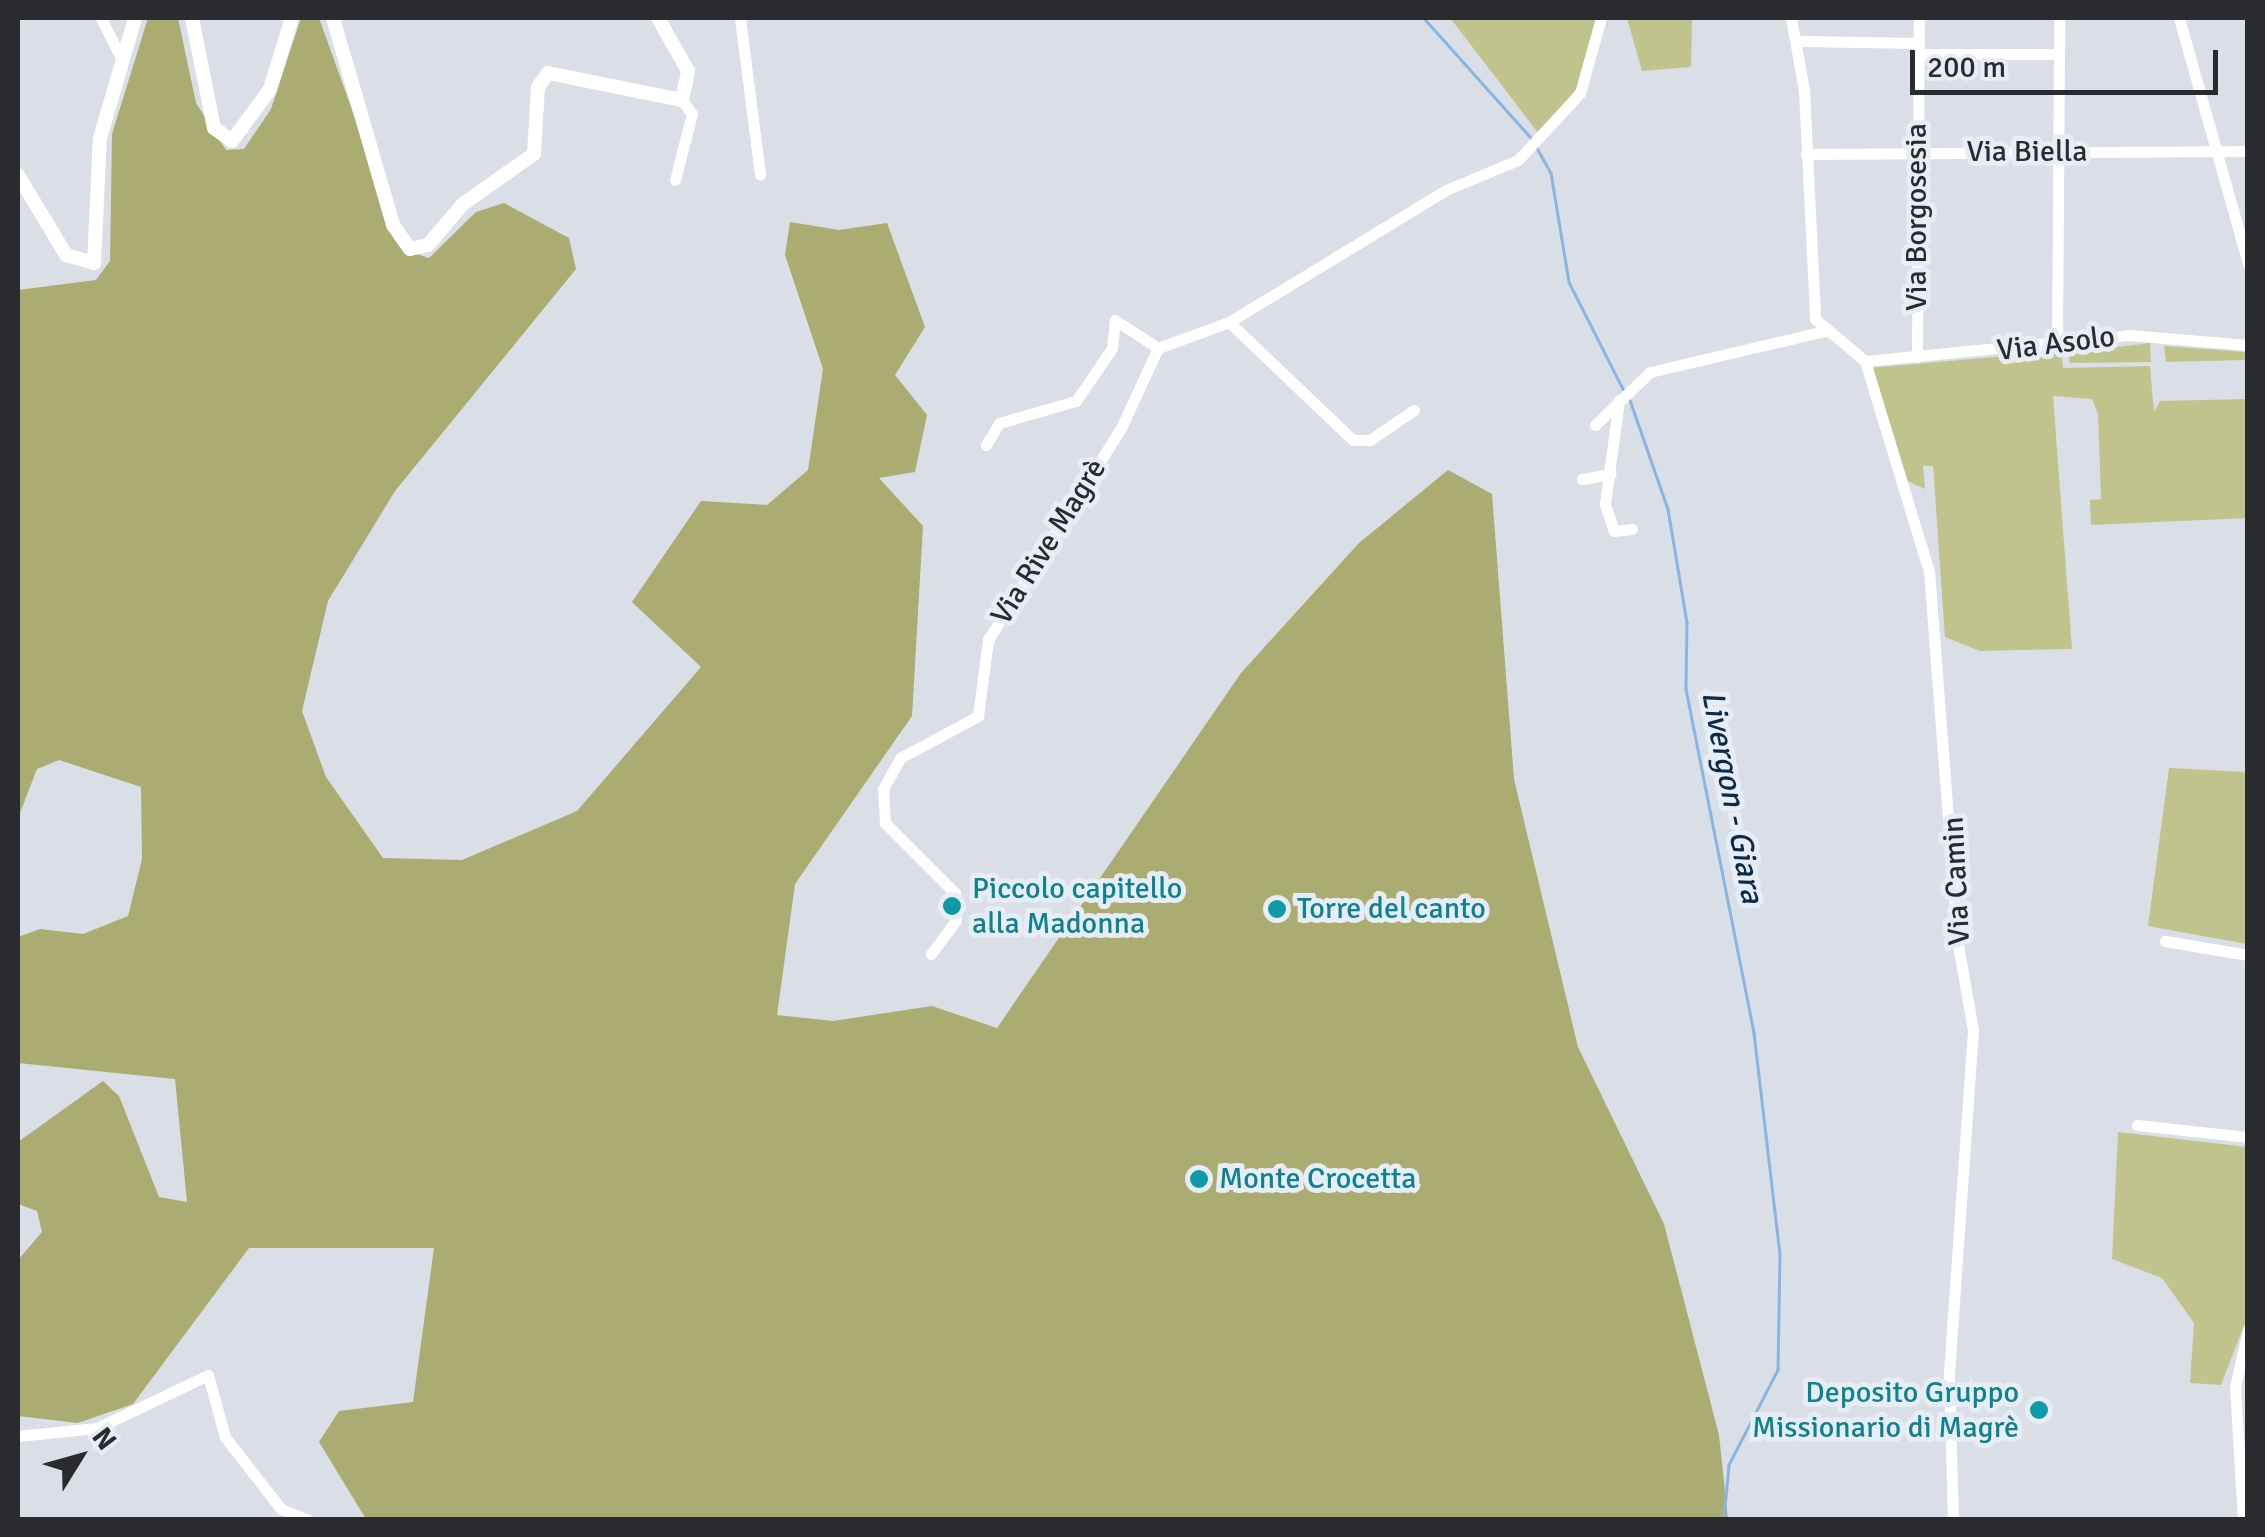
<!DOCTYPE html>
<meta charset="utf-8">
<style>
body{margin:0}
#map{position:relative;width:2265px;height:1537px;overflow:hidden;background:#dadee7;font-family:Signika,sans-serif}
div>[style]{position:absolute}
.green>*{inset:0;background:#c1c38d}
.forest>*{inset:0;background:#aaac71}
.stream>*{height:2.5px;margin:-1.25px;padding:0 1.25px;transform-origin:1.25px;border-radius:1.25px;background:#88b5e1}
.minor>*{height:11px;margin:-5.5px;padding:0 5.5px;transform-origin:5.5px;border-radius:5.5px;background:#fff}
.major>*{height:14px;margin:-7px;padding:0 7px;transform-origin:7px;border-radius:7px;background:#fff}
.dots>*{width:28px;height:28px;translate:-50% -50%;box-sizing:border-box;border:5px solid #e7ecf5;border-radius:50%}
span{translate:-50% -50%;white-space:nowrap;text-align:center;line-height:1.15;-webkit-text-stroke:10px #e7ecf5;paint-order:stroke}
.street-label{font-size:30px;color:#292b2e}
.culture-label{font-size:30px;color:#0d838f}
.left{translate:0 -50%;text-align:left}
.right{translate:-100% -50%;text-align:right}
.water-label{font-size:32px;color:#0a2c49;font-style:italic}
.frame{position:absolute;inset:0;border:20px solid #292b2e;pointer-events:none}
.north{position:absolute;left:30px;top:1407px;width:100px;height:100px;-webkit-text-stroke:8px #e7ecf5;paint-order:stroke;rotate:53deg;font-size:28px;font-weight:700;line-height:40px;text-align:center;color:#292b2e}
.north::after{content:'';display:block;margin:auto;width:35px;height:45px;background:#292b2e;clip-path:polygon(50% 0,100% 100%,50% 72%,0 100%)}
.scale{position:absolute;left:1910px;top:50px;width:308px;height:45px;box-sizing:border-box;border:5px solid #292b2e;border-top:0;padding-left:12px;font-size:30px;line-height:35px;white-space:nowrap;color:#292b2e;-webkit-text-stroke:8px #e7ecf5;paint-order:stroke}
</style>
<div id="map">
<div class="green">
<div style="clip-path:polygon(1517px 18px,1598px 18px,1578px 87px,1539px 134px,1451px 19px)"></div>
<div style="clip-path:polygon(1627px 18px,1692px 18px,1691px 67px,1642px 71px)"></div>
<div style="clip-path:polygon(2150px 343px,2151px 362px,2070px 363px,2068px 353px)"></div>
<div style="clip-path:polygon(2164px 346px,2247px 352px,2247px 360px,2166px 362px)"></div>
<div style="clip-path:polygon(2061px 351px,2063px 368px,2150px 366px,2154px 412px,2160px 401px,2247px 399px,2247px 518px,2091px 525px,2090px 500px,2101px 499px,2098px 414px,2092px 399px,2053px 396px,2072px 649px,1980px 651px,1945px 637px,1933px 466px,1923px 466px,1925px 489px,1901px 478px,1869px 368px)"></div>
<div style="clip-path:polygon(2169px 768px,2247px 772px,2247px 944px,2148px 926px)"></div>
<div style="clip-path:polygon(2118px 1132px,2247px 1147px,2247px 1318px,2221px 1385px,2190px 1383px,2194px 1323px,2162px 1278px,2112px 1259px)"></div>
</div>
<div class="forest">
<div style="clip-path:polygon(148px 18px,178px 18px,196px 103px,226px 150px,244px 149px,271px 109px,301px 18px,319px 18px,402px 249px,429px 258px,476px 212px,504px 203px,569px 238px,576px 269px,395px 491px,328px 601px,302px 711px,326px 777px,383px 858px,462px 860px,577px 811px,701px 667px,632px 602px,701px 501px,767px 505px,808px 470px,823px 369px,785px 255px,790px 222px,839px 230px,887px 223px,925px 327px,895px 375px,927px 415px,915px 472px,879px 478px,923px 526px,912px 716px,795px 884px,777px 1015px,833px 1021px,932px 1006px,997px 1028px,1241px 673px,1359px 543px,1448px 470px,1492px 494px,1514px 779px,1578px 1047px,1664px 1224px,1719px 1435px,1728px 1519px,366px 1519px,319px 1442px,339px 1411px,413px 1402px,434px 1248px,249px 1248px,133px 1404px,78px 1423px,18px 1416px,18px 1260px,42px 1232px,37px 1211px,18px 1204px,18px 1142px,103px 1081px,119px 1096px,159px 1197px,187px 1202px,175px 1079px,18px 1063px,18px 937px,40px 929px,83px 934px,128px 916px,142px 859px,141px 787px,59px 760px,37px 769px,18px 818px,18px 290px,96px 280px,110px 261px,112px 134px)"></div>
</div>
<div class="stream">
<div style="left:1424px;top:18px;width:162px;rotate:48.2deg"></div>
<div style="left:1536px;top:146px;width:31px;rotate:61deg"></div>
<div style="left:1551px;top:173px;width:110px;rotate:80.6deg"></div>
<div style="left:1569px;top:282px;width:120px;rotate:63.2deg"></div>
<div style="left:1630px;top:400px;width:115px;rotate:70.8deg"></div>
<div style="left:1668px;top:509px;width:115px;rotate:80.5deg"></div>
<div style="left:1687px;top:622px;width:67px;rotate:90.9deg"></div>
<div style="left:1686px;top:689px;width:351px;rotate:78.8deg"></div>
<div style="left:1754px;top:1033px;width:224px;rotate:83.3deg"></div>
<div style="left:1780px;top:1255px;width:115px;rotate:91deg"></div>
<div style="left:1778px;top:1370px;width:107px;rotate:117.3deg"></div>
<div style="left:1729px;top:1465px;width:55px;rotate:95.2deg"></div>
</div>
<div class="minor">
<div style="left:101px;top:18px;width:45px;rotate:63.4deg"></div>
<div style="left:740px;top:18px;width:158px;rotate:82.7deg"></div>
<div style="left:1791px;top:18px;width:73px;rotate:79.8deg"></div>
<div style="left:1804px;top:90px;width:229px;rotate:87.2deg"></div>
<div style="left:1815px;top:319px;width:65px;rotate:40deg"></div>
<div style="left:1865px;top:361px;width:220px;rotate:73.1deg"></div>
<div style="left:1929px;top:571px;width:375px;rotate:85.6deg"></div>
<div style="left:1958px;top:945px;width:86px;rotate:80deg"></div>
<div style="left:1973px;top:1030px;width:348px;rotate:94deg"></div>
<div style="left:1949px;top:1377px;width:143px;rotate:88.4deg"></div>
<div style="left:2179px;top:18px;width:255px;rotate:74.3deg"></div>
<div style="left:1799px;top:41px;width:120px;rotate:1deg"></div>
<div style="left:1919px;top:54px;width:138px"></div>
<div style="left:1806px;top:154px;width:442px;rotate:-0.4deg"></div>
<div style="left:675px;top:180px;width:68px;rotate:-75.6deg"></div>
<div style="left:692px;top:114px;width:17px;rotate:-126deg"></div>
<div style="left:1229px;top:322px;width:171px;rotate:43.6deg"></div>
<div style="left:1353px;top:440px;width:17px"></div>
<div style="left:1370px;top:440px;width:53px;rotate:-34.3deg"></div>
<div style="left:2057px;top:343px;width:325px;rotate:-89.6deg"></div>
<div style="left:1917px;top:357px;width:339px;rotate:-89.7deg"></div>
<div style="left:1865px;top:361px;width:265px;rotate:-5.6deg"></div>
<div style="left:2129px;top:335px;width:119px;rotate:4.8deg"></div>
<div style="left:1619px;top:400px;width:105px;rotate:97.7deg"></div>
<div style="left:1605px;top:504px;width:28px;rotate:72deg"></div>
<div style="left:1614px;top:531px;width:18px;rotate:-6deg"></div>
<div style="left:1595px;top:425px;width:76px;rotate:-43.9deg"></div>
<div style="left:1650px;top:372px;width:180px;rotate:-13.2deg"></div>
<div style="left:986px;top:445px;width:26px;rotate:-59deg"></div>
<div style="left:999px;top:423px;width:80px;rotate:-15.9deg"></div>
<div style="left:1076px;top:401px;width:64px;rotate:-55.8deg"></div>
<div style="left:1112px;top:348px;width:28px;rotate:-84deg"></div>
<div style="left:1115px;top:320px;width:51px;rotate:33.1deg"></div>
<div style="left:1582px;top:479px;width:29px;rotate:-10deg"></div>
<div style="left:2165px;top:941px;width:84px;rotate:9.6deg"></div>
<div style="left:931px;top:954px;width:42px;rotate:-53.7deg"></div>
<div style="left:956px;top:920px;width:27px;rotate:-92deg"></div>
<div style="left:955px;top:893px;width:99px;rotate:-135deg"></div>
<div style="left:885px;top:823px;width:34px;rotate:-93deg"></div>
<div style="left:883px;top:789px;width:35px;rotate:-61deg"></div>
<div style="left:900px;top:758px;width:89px;rotate:-28.3deg"></div>
<div style="left:978px;top:716px;width:77px;rotate:-82.5deg"></div>
<div style="left:988px;top:640px;width:250px;rotate:-57.9deg"></div>
<div style="left:1121px;top:428px;width:88px;rotate:-65.2deg"></div>
<div style="left:1158px;top:348px;width:76px;rotate:-20.1deg"></div>
<div style="left:1229px;top:322px;width:254px;rotate:-31.3deg"></div>
<div style="left:1446px;top:190px;width:78px;rotate:-22.6deg"></div>
<div style="left:1518px;top:160px;width:91px;rotate:-47.2deg"></div>
<div style="left:1580px;top:93px;width:78px;rotate:-74.4deg"></div>
<div style="left:2137px;top:1125px;width:112px;rotate:6.2deg"></div>
<div style="left:18px;top:1436px;width:79px;rotate:-5.8deg"></div>
<div style="left:97px;top:1428px;width:123px;rotate:-25.5deg"></div>
<div style="left:208px;top:1375px;width:64px;rotate:74.7deg"></div>
<div style="left:225px;top:1437px;width:91px;rotate:52.1deg"></div>
<div style="left:281px;top:1509px;width:29px;rotate:22deg"></div>
<div style="left:2243px;top:1520px;width:133px;rotate:-93.4deg"></div>
<div style="left:2235px;top:1387px;width:58px;rotate:-77.2deg"></div>
</div>
<div class="major">
<div style="left:192px;top:18px;width:112px;rotate:78.7deg"></div>
<div style="left:214px;top:128px;width:22px;rotate:36deg"></div>
<div style="left:232px;top:141px;width:64px;rotate:-53.8deg"></div>
<div style="left:270px;top:89px;width:74px;rotate:-72.8deg"></div>
<div style="left:333px;top:18px;width:216px;rotate:73.8deg"></div>
<div style="left:393px;top:225px;width:29px;rotate:55deg"></div>
<div style="left:410px;top:249px;width:18px;rotate:-13deg"></div>
<div style="left:428px;top:245px;width:54px;rotate:-49.5deg"></div>
<div style="left:463px;top:204px;width:87px;rotate:-35.2deg"></div>
<div style="left:534px;top:154px;width:67px;rotate:-86.6deg"></div>
<div style="left:538px;top:87px;width:17px;rotate:-54deg"></div>
<div style="left:548px;top:73px;width:137px;rotate:11.4deg"></div>
<div style="left:682px;top:100px;width:30px;rotate:-78deg"></div>
<div style="left:688px;top:71px;width:61px;rotate:-119.5deg"></div>
<div style="left:18px;top:175px;width:93px;rotate:59deg"></div>
<div style="left:66px;top:255px;width:29px;rotate:16deg"></div>
<div style="left:94px;top:263px;width:125px;rotate:-87.3deg"></div>
<div style="left:100px;top:138px;width:125px;rotate:-73.7deg"></div>
</div>
<div class="dots">
<div style="left:952px;top:906px;background:#0f9aa8"></div>
<div style="left:1277px;top:909px;background:#0f9aa8"></div>
<div style="left:1199px;top:1179px;background:#0f9aa8"></div>
<div style="left:2039px;top:1410px;background:#0f9aa8"></div>
</div>
<div class="street-label">
<span style="left:2027px;top:152px">Via Biella</span>
<span style="left:1917px;top:217px;rotate:-90deg">Via Borgosesia</span>
<span style="left:2056px;top:344px;rotate:-7deg">Via Asolo</span>
<span style="left:1049px;top:542px;rotate:-58deg">Via Rive Magrè</span>
<span style="left:1957px;top:881px;rotate:-93deg">Via Camin</span>
</div>
<div class="culture-label">
<span class="left" style="left:972px;top:906px">Piccolo capitello<br>alla Madonna</span>
<span class="left" style="left:1297px;top:909px">Torre del canto</span>
<span class="left" style="left:1219px;top:1179px">Monte Crocetta</span>
<span class="right" style="left:2019px;top:1410px">Deposito Gruppo<br>Missionario di Magrè</span>
</div>
<div class="water-label">
<span style="left:1732px;top:797px;rotate:79deg">Livergon - Giara</span>
</div>
<div class="frame"></div>
<div class="north">N</div>
<div class="scale">200 m</div>
</div>
